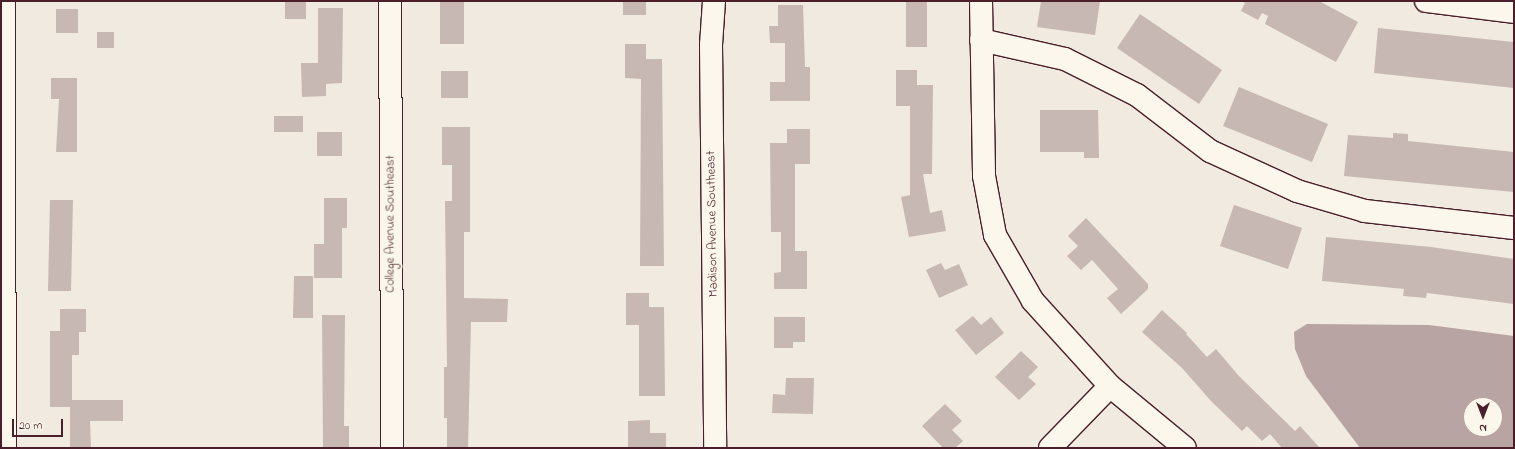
<!DOCTYPE html>
<style>
body{margin:0}
#map{position:relative;width:1515px;height:449px;overflow:hidden;background:#f0eae0;font-family:"Indie Flower",sans-serif}
div>[style]{position:absolute}
.water>*{inset:0;background:#b8a4a2}
.building>*{inset:0;background:#c8b8b3}
.roads{filter:drop-shadow(1px 0 #4a1f2b) drop-shadow(-1px 0 #4a1f2b) drop-shadow(0 1px #4a1f2b) drop-shadow(0 -1px #4a1f2b)}
.minor>*{height:22px;margin:-11px;padding:0 11px;transform-origin:11px;border-radius:11px;background:#fbf7ec}
span{translate:-50% -50%;white-space:nowrap;text-align:center;line-height:1.15;-webkit-text-stroke:4px #fbf7ec;paint-order:stroke}
.street-label{font-size:13px;color:#4a1f2b}
.frame{position:absolute;inset:0;border:2px solid #4a1f2b;pointer-events:none}
.north{position:absolute;left:1463px;top:397px;width:40px;height:40px;box-sizing:border-box;background:#fbf7ec;border:1px solid #b4a19f;border-radius:50%;rotate:180deg;font-size:11px;font-weight:700;line-height:16px;text-align:center;color:#4a1f2b}
.north::after{content:'';display:block;margin:auto;width:14px;height:18px;background:#4a1f2b;clip-path:polygon(50% 0,100% 100%,50% 72%,0 100%)}
.scale{position:absolute;left:12px;top:419px;width:51px;height:18px;box-sizing:border-box;border:2px solid #4a1f2b;border-top:0;padding-left:5px;font-size:12px;line-height:14px;white-space:nowrap;color:#4a1f2b;-webkit-text-stroke:3px #fbf7ec;paint-order:stroke}
</style>
<div id="map">
<div class="water">
<div style="clip-path:polygon(evenodd,1307px 324px,1429px 325px,1514px 336px,1514px 448px,1360px 448px,1306px 376px,1295px 349px,1294px 332px,1307px 324px,1471px 405px,1495px 405px,1495px 429px,1471px 429px,1471px 405px)"></div>
</div>
<div class="building">
<div style="clip-path:polygon(285px 1px,306px 1px,306px 19px,285px 19px)"></div>
<div style="clip-path:polygon(440px 1px,464px 1px,464px 44px,440px 44px)"></div>
<div style="clip-path:polygon(623px 1px,646px 1px,646px 15px,623px 15px)"></div>
<div style="clip-path:polygon(906px 1px,927px 1px,927px 47px,906px 47px)"></div>
<div style="clip-path:polygon(1041px 1px,1100px 1px,1095px 35px,1037px 27px)"></div>
<div style="clip-path:polygon(1241px 1px,1319px 1px,1358px 22px,1336px 62px,1265px 24px,1268px 16px,1262px 13px,1258px 20px,1241px 11px,1245px 3px)"></div>
<div style="clip-path:polygon(778px 5px,803px 5px,805px 67px,810px 67px,810px 101px,770px 101px,770px 82px,785px 82px,785px 43px,770px 43px,769px 26px,778px 26px)"></div>
<div style="clip-path:polygon(318px 8px,343px 8px,342px 83px,326px 84px,326px 96px,302px 97px,301px 63px,318px 63px)"></div>
<div style="clip-path:polygon(56px 9px,78px 9px,78px 33px,56px 33px)"></div>
<div style="clip-path:polygon(1140px 14px,1222px 70px,1199px 104px,1117px 48px)"></div>
<div style="clip-path:polygon(1378px 28px,1514px 42px,1514px 88px,1374px 73px)"></div>
<div style="clip-path:polygon(97px 32px,114px 32px,114px 48px,97px 48px)"></div>
<div style="clip-path:polygon(625px 44px,646px 44px,646px 59px,662px 59px,664px 266px,640px 266px,641px 79px,625px 78px)"></div>
<div style="clip-path:polygon(896px 70px,917px 70px,917px 85px,933px 85px,932px 174px,923px 174px,930px 213px,942px 210px,946px 231px,909px 237px,901px 197px,910px 195px,910px 106px,896px 106px)"></div>
<div style="clip-path:polygon(441px 71px,468px 71px,468px 98px,441px 98px)"></div>
<div style="clip-path:polygon(51px 78px,77px 78px,77px 152px,56px 152px,59px 99px,51px 99px)"></div>
<div style="clip-path:polygon(1239px 87px,1328px 124px,1312px 162px,1223px 126px)"></div>
<div style="clip-path:polygon(1040px 110px,1098px 110px,1099px 158px,1084px 158px,1084px 152px,1040px 152px)"></div>
<div style="clip-path:polygon(274px 116px,303px 116px,303px 132px,274px 132px)"></div>
<div style="clip-path:polygon(442px 127px,470px 127px,470px 232px,464px 232px,464px 298px,508px 299px,507px 322px,471px 322px,468px 448px,447px 448px,447px 418px,444px 418px,444px 367px,447px 367px,445px 201px,452px 201px,452px 165px,442px 165px)"></div>
<div style="clip-path:polygon(787px 129px,810px 129px,810px 164px,795px 164px,795px 251px,807px 251px,807px 289px,774px 289px,774px 273px,781px 272px,781px 232px,771px 232px,770px 143px,787px 143px)"></div>
<div style="clip-path:polygon(317px 132px,342px 132px,342px 156px,317px 156px)"></div>
<div style="clip-path:polygon(1393px 133px,1408px 134px,1408px 141px,1514px 152px,1514px 192px,1344px 176px,1348px 135px,1393px 138px)"></div>
<div style="clip-path:polygon(324px 198px,347px 198px,347px 228px,342px 228px,342px 278px,314px 278px,314px 244px,324px 244px)"></div>
<div style="clip-path:polygon(50px 200px,73px 200px,71px 291px,48px 291px)"></div>
<div style="clip-path:polygon(1234px 205px,1302px 228px,1288px 269px,1220px 246px)"></div>
<div style="clip-path:polygon(1086px 218px,1148px 284px,1148px 289px,1121px 314px,1107px 298px,1118px 289px,1092px 260px,1081px 270px,1067px 256px,1078px 246px,1068px 236px)"></div>
<div style="clip-path:polygon(1326px 237px,1431px 247px,1514px 259px,1514px 304px,1427px 293px,1426px 298px,1403px 296px,1404px 289px,1322px 281px)"></div>
<div style="clip-path:polygon(941px 263px,945px 270px,959px 264px,968px 285px,939px 298px,926px 270px)"></div>
<div style="clip-path:polygon(294px 276px,313px 276px,313px 318px,293px 318px)"></div>
<div style="clip-path:polygon(626px 293px,649px 293px,649px 307px,664px 307px,665px 396px,639px 396px,639px 325px,626px 325px)"></div>
<div style="clip-path:polygon(60px 309px,86px 309px,86px 332px,79px 332px,79px 355px,72px 355px,72px 400px,123px 400px,123px 421px,90px 421px,91px 448px,70px 448px,70px 407px,50px 407px,50px 331px,60px 331px)"></div>
<div style="clip-path:polygon(1162px 310px,1187px 333px,1186px 334px,1207px 357px,1216px 349px,1238px 375px,1295px 431px,1300px 426px,1320px 448px,1282px 448px,1270px 434px,1262px 441px,1247px 426px,1242px 431px,1211px 401px,1182px 368px,1142px 332px)"></div>
<div style="clip-path:polygon(322px 315px,345px 315px,344px 426px,349px 426px,349px 448px,323px 448px)"></div>
<div style="clip-path:polygon(973px 316px,981px 325px,991px 317px,1004px 333px,976px 355px,955px 330px)"></div>
<div style="clip-path:polygon(774px 317px,805px 317px,805px 342px,793px 342px,793px 348px,774px 348px)"></div>
<div style="clip-path:polygon(1021px 351px,1038px 367px,1028px 377px,1036px 384px,1019px 400px,995px 377px)"></div>
<div style="clip-path:polygon(786px 378px,814px 378px,813px 414px,772px 413px,773px 394px,785px 395px)"></div>
<div style="clip-path:polygon(945px 404px,962px 421px,952px 430px,963px 441px,955px 448px,943px 448px,922px 426px)"></div>
<div style="clip-path:polygon(650px 420px,650px 433px,666px 433px,666px 448px,628px 448px,628px 421px)"></div>
</div>
<div class="roads">
<div class="minor">
<div style="left:4px;top:1px;width:447px;rotate:89.9deg"></div>
<div style="left:390px;top:1px;width:447px;rotate:89.7deg"></div>
<div style="left:714px;top:1px;width:44px;rotate:93.9deg"></div>
<div style="left:711px;top:45px;width:403px;rotate:89.4deg"></div>
<div style="left:981px;top:1px;width:175px;rotate:89deg"></div>
<div style="left:984px;top:176px;width:60px;rotate:79.4deg"></div>
<div style="left:995px;top:235px;width:76px;rotate:60.1deg"></div>
<div style="left:1033px;top:301px;width:115px;rotate:47.8deg"></div>
<div style="left:1110px;top:386px;width:97px;rotate:39.6deg"></div>
<div style="left:1426px;top:1px;width:89px;rotate:7.1deg"></div>
<div style="left:981px;top:40px;width:86px;rotate:12.7deg"></div>
<div style="left:1065px;top:59px;width:80px;rotate:26.6deg"></div>
<div style="left:1137px;top:95px;width:92px;rotate:37.5deg"></div>
<div style="left:1210px;top:151px;width:96px;rotate:24.7deg"></div>
<div style="left:1297px;top:191px;width:71px;rotate:16.4deg"></div>
<div style="left:1365px;top:211px;width:150px;rotate:6.5deg"></div>
<div style="left:1050px;top:448px;width:86px;rotate:-45.9deg"></div>
</div>
</div>
<div class="street-label">
<span style="left:391px;top:224px;rotate:-90deg">College Avenue Southeast</span>
<span style="left:713px;top:224px;rotate:-91deg">Madison Avenue Southeast</span>
</div>
<div class="frame"></div>
<div class="north">N</div>
<div class="scale">20 m</div>
</div>
